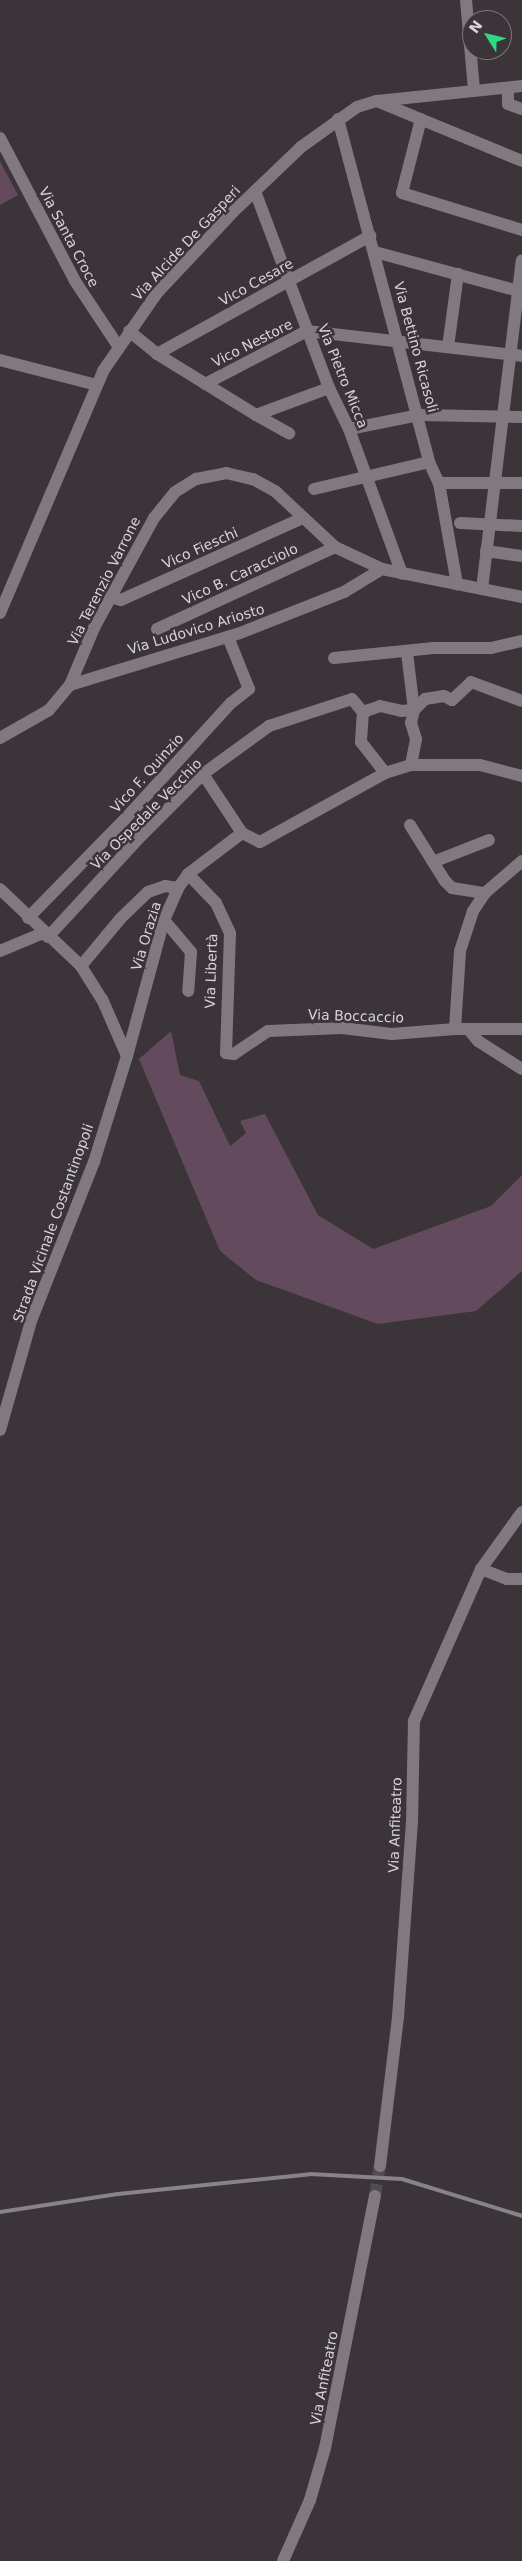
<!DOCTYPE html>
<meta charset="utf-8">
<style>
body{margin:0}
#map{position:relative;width:522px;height:2561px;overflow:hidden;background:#3b3439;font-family:"DejaVu Sans",sans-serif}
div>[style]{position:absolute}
.green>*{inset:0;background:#634a5d}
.minor-tunnel>*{height:12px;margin-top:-6px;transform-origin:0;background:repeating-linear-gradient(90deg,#524c51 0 12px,transparent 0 18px)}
.minor>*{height:12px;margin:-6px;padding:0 6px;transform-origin:6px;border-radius:6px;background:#827980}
.rail>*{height:4px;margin:-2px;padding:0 2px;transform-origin:2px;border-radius:2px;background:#888387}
span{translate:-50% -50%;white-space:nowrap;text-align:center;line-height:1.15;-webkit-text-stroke:5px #3b3439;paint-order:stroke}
.street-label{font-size:14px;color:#d7d3d6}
.north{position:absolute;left:462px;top:10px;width:50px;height:50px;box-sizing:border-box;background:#3b3439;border:1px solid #797478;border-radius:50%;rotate:306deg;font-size:14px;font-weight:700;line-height:20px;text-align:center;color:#d7d3d6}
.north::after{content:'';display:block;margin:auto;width:18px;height:22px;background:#30d883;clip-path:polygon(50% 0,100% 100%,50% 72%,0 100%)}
</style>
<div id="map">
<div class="green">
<div style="clip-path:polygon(0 161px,18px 195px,0 205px)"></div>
<div style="clip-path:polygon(171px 1031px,180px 1075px,199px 1081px,230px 1146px,246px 1133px,240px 1121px,265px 1114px,318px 1215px,373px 1249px,491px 1206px,522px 1175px,522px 1271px,476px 1311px,378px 1324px,256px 1280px,220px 1251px,139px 1059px)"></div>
</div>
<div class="minor-tunnel">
<div style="left:375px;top:2196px;width:30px;rotate:-81deg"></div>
</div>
<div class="minor">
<div style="left:466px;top:0;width:89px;rotate:84.9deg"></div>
<div style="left:508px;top:88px;width:16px;rotate:90deg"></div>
<div style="left:508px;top:104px;width:15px;rotate:20deg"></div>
<div style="left:379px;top:102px;width:155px;rotate:22.4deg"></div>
<div style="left:338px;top:119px;width:355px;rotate:75.1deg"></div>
<div style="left:429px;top:462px;width:23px;rotate:65deg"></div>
<div style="left:439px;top:483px;width:103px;rotate:79.9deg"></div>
<div style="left:421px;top:119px;width:76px;rotate:104.4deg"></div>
<div style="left:402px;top:193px;width:126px;rotate:17.1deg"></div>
<div style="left:0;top:138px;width:161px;rotate:62.3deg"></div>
<div style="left:75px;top:281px;width:78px;rotate:56.5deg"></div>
<div style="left:255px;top:191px;width:210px;rotate:69.4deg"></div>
<div style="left:329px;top:388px;width:46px;rotate:64deg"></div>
<div style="left:349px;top:429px;width:154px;rotate:69.9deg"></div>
<div style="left:375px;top:252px;width:152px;rotate:15.2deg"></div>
<div style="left:129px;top:331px;width:36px;rotate:39deg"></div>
<div style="left:157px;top:354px;width:116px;rotate:31.6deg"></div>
<div style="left:256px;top:415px;width:78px;rotate:-20.3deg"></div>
<div style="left:448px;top:347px;width:74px;rotate:-82.2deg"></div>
<div style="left:157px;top:354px;width:244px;rotate:-29deg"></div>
<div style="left:0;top:360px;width:100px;rotate:14.5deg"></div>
<div style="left:205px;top:384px;width:115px;rotate:-27.5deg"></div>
<div style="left:307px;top:331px;width:216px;rotate:6.6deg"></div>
<div style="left:256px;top:415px;width:38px;rotate:29deg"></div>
<div style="left:349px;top:429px;width:71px;rotate:-11.3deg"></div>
<div style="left:419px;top:415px;width:103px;rotate:1.1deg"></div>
<div style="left:439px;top:483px;width:83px"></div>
<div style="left:314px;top:489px;width:118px;rotate:-13.2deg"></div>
<div style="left:460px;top:523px;width:62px;rotate:2.8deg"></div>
<div style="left:486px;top:551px;width:36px;rotate:8deg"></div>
<div style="left:482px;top:589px;width:331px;rotate:-83.1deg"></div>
<div style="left:110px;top:597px;width:11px;rotate:15deg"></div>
<div style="left:121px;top:600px;width:200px;rotate:-24.3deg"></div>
<div style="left:0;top:613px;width:263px;rotate:-66.9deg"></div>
<div style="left:103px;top:371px;width:95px;rotate:-55.3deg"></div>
<div style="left:157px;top:293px;width:111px;rotate:-46.8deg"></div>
<div style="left:233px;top:212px;width:94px;rotate:-43.7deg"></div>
<div style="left:301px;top:147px;width:69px;rotate:-35.5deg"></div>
<div style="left:357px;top:107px;width:21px;rotate:-17deg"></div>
<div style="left:377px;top:101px;width:146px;rotate:-5.9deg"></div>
<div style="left:157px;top:629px;width:196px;rotate:-24.7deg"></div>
<div style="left:334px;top:658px;width:100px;rotate:-5.7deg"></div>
<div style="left:434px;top:648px;width:57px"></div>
<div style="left:491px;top:648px;width:32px;rotate:-13deg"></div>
<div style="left:70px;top:685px;width:178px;rotate:-17deg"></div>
<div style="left:240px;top:633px;width:112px;rotate:-21.5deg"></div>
<div style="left:344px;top:592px;width:44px;rotate:-31.2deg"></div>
<div style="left:363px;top:712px;width:30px;rotate:94deg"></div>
<div style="left:361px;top:742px;width:39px;rotate:52deg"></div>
<div style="left:0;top:738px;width:56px;rotate:-29.7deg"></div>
<div style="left:49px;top:710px;width:33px;rotate:-50deg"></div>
<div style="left:70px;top:685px;width:62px;rotate:-67.2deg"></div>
<div style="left:94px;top:628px;width:125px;rotate:-61.4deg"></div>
<div style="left:154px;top:518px;width:33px;rotate:-51deg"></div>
<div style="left:175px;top:492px;width:25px;rotate:-32deg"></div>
<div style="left:196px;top:479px;width:31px;rotate:-11deg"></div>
<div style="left:226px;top:473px;width:28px;rotate:13deg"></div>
<div style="left:253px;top:479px;width:26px;rotate:29deg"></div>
<div style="left:276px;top:492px;width:81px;rotate:43deg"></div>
<div style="left:335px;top:547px;width:52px;rotate:25.1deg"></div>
<div style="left:382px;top:569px;width:143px;rotate:11.3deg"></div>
<div style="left:411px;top:765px;width:26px;rotate:-79deg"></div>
<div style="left:416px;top:739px;width:17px;rotate:-107deg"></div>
<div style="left:411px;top:723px;width:13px;rotate:-77deg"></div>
<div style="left:414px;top:710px;width:16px;rotate:-45deg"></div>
<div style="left:425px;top:699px;width:19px;rotate:-9deg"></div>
<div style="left:444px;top:696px;width:9px;rotate:27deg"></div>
<div style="left:452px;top:700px;width:26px;rotate:-43deg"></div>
<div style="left:471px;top:682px;width:54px;rotate:20.4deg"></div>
<div style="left:203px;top:774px;width:71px;rotate:56.5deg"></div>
<div style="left:410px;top:825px;width:66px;rotate:58deg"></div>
<div style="left:445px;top:881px;width:10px;rotate:45deg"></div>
<div style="left:452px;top:888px;width:33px;rotate:9deg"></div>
<div style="left:433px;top:862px;width:60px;rotate:-21.4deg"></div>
<div style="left:188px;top:874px;width:40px;rotate:46deg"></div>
<div style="left:216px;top:903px;width:33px;rotate:65deg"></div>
<div style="left:230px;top:933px;width:120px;rotate:91.9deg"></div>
<div style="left:226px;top:1053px;width:8px;rotate:7deg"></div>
<div style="left:234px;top:1054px;width:41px;rotate:-34.1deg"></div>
<div style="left:268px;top:1031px;width:74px;rotate:-2.3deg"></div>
<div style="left:342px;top:1028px;width:50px;rotate:6.8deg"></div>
<div style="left:392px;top:1034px;width:63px;rotate:-4.5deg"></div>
<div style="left:455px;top:1029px;width:67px"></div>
<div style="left:0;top:889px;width:112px;rotate:43.5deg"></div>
<div style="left:81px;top:966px;width:39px;rotate:58deg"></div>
<div style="left:102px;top:999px;width:62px;rotate:66.3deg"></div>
<div style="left:28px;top:918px;width:139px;rotate:-45.6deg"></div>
<div style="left:125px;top:819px;width:157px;rotate:-47.6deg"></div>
<div style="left:231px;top:703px;width:23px;rotate:-38deg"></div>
<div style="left:249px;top:689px;width:56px;rotate:-112deg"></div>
<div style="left:164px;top:920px;width:42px;rotate:49.8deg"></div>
<div style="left:191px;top:952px;width:39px;rotate:94deg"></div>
<div style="left:48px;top:937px;width:137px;rotate:-47.4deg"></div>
<div style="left:141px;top:836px;width:88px;rotate:-45deg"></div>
<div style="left:203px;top:774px;width:82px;rotate:-36deg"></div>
<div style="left:269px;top:726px;width:87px;rotate:-18deg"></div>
<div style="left:352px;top:699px;width:17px;rotate:50deg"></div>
<div style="left:363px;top:712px;width:18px;rotate:-19deg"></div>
<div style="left:380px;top:706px;width:22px;rotate:13deg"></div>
<div style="left:401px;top:711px;width:13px;rotate:-4deg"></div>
<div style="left:414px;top:710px;width:58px;rotate:-96.9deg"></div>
<div style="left:0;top:951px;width:47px;rotate:-22.7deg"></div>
<div style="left:81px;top:966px;width:62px;rotate:-50.2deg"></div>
<div style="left:121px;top:918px;width:37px;rotate:-44deg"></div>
<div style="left:148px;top:892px;width:18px;rotate:-19deg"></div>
<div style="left:165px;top:886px;width:13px;rotate:9deg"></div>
<div style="left:455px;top:1029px;width:78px;rotate:-86.3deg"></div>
<div style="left:460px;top:951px;width:42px;rotate:-72deg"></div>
<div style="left:473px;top:911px;width:22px;rotate:-56deg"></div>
<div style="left:485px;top:893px;width:49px;rotate:-40.9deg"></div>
<div style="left:468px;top:1029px;width:16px;rotate:50deg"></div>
<div style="left:478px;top:1041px;width:52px;rotate:32.5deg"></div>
<div style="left:0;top:1430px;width:113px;rotate:-74.1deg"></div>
<div style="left:31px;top:1321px;width:171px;rotate:-68.4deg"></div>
<div style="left:94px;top:1162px;width:111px;rotate:-72.7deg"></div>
<div style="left:127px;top:1056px;width:141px;rotate:-74.8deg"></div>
<div style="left:164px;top:920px;width:35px;rotate:-66deg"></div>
<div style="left:178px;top:888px;width:17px;rotate:-54deg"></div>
<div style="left:188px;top:874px;width:68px;rotate:-37.2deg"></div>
<div style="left:242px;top:833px;width:20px;rotate:27deg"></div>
<div style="left:260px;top:842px;width:143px;rotate:-28.9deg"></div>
<div style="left:385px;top:773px;width:27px;rotate:-17deg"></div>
<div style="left:411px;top:765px;width:69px"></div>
<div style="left:480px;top:765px;width:43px;rotate:14.7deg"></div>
<div style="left:481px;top:1569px;width:28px;rotate:21deg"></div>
<div style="left:507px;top:1579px;width:15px"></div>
<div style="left:380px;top:2166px;width:150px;rotate:-83.1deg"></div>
<div style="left:398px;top:2017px;width:195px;rotate:-85.9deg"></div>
<div style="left:412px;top:1823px;width:102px;rotate:-88.9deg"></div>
<div style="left:414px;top:1721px;width:166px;rotate:-66.2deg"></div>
<div style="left:481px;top:1569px;width:70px;rotate:-54.3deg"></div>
<div style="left:283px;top:2561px;width:67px;rotate:-66.1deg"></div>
<div style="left:310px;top:2500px;width:54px;rotate:-73.9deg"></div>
<div style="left:325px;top:2448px;width:257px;rotate:-78.8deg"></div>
</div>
<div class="rail">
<div style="left:0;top:2212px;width:119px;rotate:-8.7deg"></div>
<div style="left:118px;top:2194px;width:193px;rotate:-5.9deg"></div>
<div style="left:310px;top:2174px;width:92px;rotate:3.1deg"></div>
<div style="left:402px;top:2179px;width:126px;rotate:17.1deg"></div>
</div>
<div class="street-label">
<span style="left:69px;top:237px;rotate:62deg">Via Santa Croce</span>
<span style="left:186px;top:243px;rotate:-47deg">Via Alcide De Gasperi</span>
<span style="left:256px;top:282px;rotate:-29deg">Vico Cesare</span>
<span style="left:252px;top:343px;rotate:-27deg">Vico Nestore</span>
<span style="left:416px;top:347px;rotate:75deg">Via Bettino Ricasoli</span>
<span style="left:343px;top:376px;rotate:68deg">Via Pietro Micca</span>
<span style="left:200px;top:548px;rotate:-24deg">Vico Fieschi</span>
<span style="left:240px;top:574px;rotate:-25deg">Vico B. Caracciolo</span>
<span style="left:104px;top:581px;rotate:-63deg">Via Terenzio Varrone</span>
<span style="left:196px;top:629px;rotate:-17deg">Via Ludovico Ariosto</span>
<span style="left:147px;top:773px;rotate:-48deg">Vico F. Quinzio</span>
<span style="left:146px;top:814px;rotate:-45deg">Via Ospedale Vecchio</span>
<span style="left:146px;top:936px;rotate:-73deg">Via Orazia</span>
<span style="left:211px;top:971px;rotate:-88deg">Via Libertà</span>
<span style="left:356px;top:1016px;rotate:2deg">Via Boccaccio</span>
<span style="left:53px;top:1223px;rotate:-70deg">Strada Vicinale Costantinopoli</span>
<span style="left:395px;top:1825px;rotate:-88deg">Via Anfiteatro</span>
<span style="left:324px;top:2378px;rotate:-79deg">Via Anfiteatro</span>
</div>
<div class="north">N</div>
</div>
